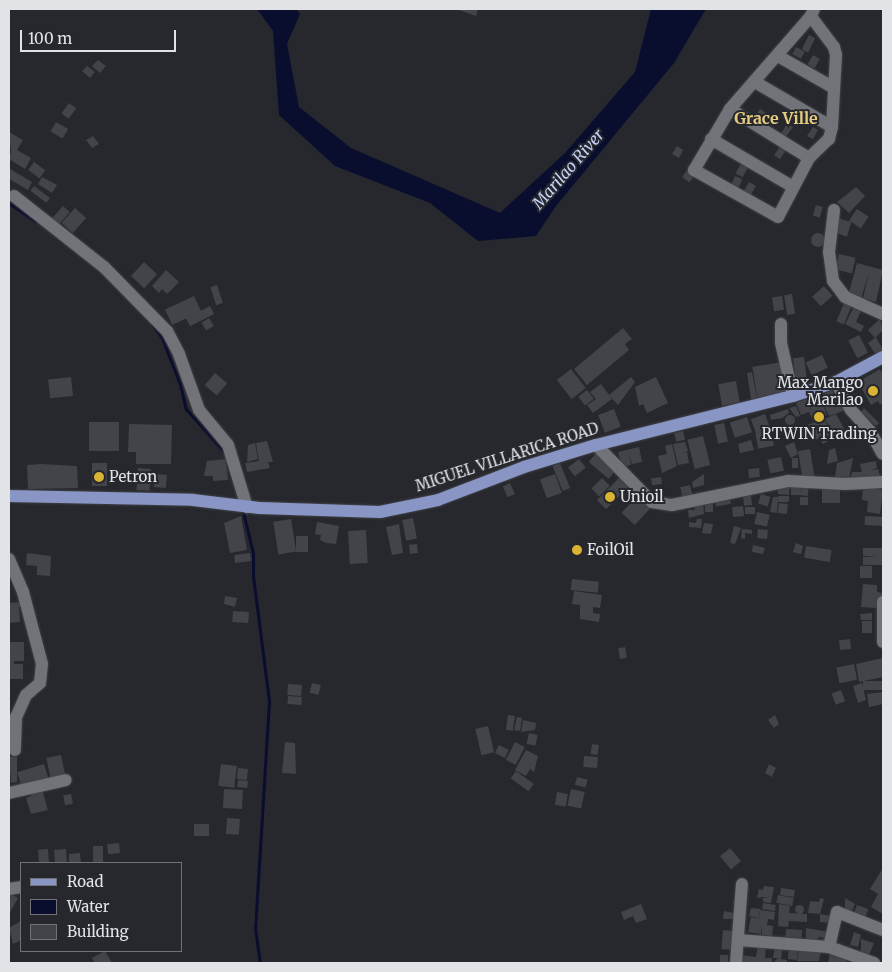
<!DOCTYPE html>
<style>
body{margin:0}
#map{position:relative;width:892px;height:972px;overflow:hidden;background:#26282d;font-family:Merriweather,serif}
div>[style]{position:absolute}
.water>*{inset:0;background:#090e2f}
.stream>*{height:3px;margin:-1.5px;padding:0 1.5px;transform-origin:1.5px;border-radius:1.5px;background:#090e2f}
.building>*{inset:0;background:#42444a;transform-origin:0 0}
.round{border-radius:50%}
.roads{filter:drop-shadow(0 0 1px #424348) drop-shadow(0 0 1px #424348)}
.minor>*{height:12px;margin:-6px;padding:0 6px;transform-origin:6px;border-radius:6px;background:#717379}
.major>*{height:12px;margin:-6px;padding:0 6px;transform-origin:6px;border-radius:6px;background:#8895c5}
.dots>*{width:14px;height:14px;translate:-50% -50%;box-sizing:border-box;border:2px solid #26282d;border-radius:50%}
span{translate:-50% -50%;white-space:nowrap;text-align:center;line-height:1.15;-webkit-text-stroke:4px #26282d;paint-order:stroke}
.poi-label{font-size:15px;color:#e2e3e7}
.right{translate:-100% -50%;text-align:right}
.left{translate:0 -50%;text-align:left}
.street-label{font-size:15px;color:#e2e3e7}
.neighbourhood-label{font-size:16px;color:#e5cc80;font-weight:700}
.water-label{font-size:16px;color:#c6d3fb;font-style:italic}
.frame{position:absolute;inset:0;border:10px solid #e2e3e7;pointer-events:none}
.legend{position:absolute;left:20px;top:862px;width:162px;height:90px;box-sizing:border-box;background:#26282d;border:1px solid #717377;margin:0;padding:6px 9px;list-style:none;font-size:15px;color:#e2e3e7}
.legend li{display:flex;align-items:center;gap:10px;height:25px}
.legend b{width:25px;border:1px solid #717377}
.scale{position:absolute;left:20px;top:30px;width:156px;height:22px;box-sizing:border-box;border:2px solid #e2e3e7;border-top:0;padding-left:6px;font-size:15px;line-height:18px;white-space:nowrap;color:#e2e3e7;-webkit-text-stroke:4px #26282d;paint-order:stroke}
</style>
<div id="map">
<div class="water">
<div style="clip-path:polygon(257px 9px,296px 9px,300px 14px,287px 44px,299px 107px,351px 148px,500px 213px,565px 153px,635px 72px,651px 9px,706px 9px,674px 63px,556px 206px,536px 236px,478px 241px,430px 203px,335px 166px,279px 115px,273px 31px)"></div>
</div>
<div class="stream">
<div style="left:9px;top:203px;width:32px;rotate:35deg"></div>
<div style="left:152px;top:324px;width:17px;rotate:54deg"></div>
<div style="left:162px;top:338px;width:49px;rotate:68.6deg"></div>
<div style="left:180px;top:384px;width:26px;rotate:77deg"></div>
<div style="left:186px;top:409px;width:59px;rotate:48.4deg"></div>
<div style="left:243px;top:512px;width:42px;rotate:76.3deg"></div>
<div style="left:253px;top:553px;width:23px;rotate:90deg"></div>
<div style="left:253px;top:576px;width:126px;rotate:82.7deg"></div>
<div style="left:269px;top:701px;width:227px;rotate:93.5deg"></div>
<div style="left:255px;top:928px;width:35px;rotate:82deg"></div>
</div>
<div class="building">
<div style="clip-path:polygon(456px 9px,478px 9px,476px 16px)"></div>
<div style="left:809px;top:35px;width:7px;height:16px;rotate:27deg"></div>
<div style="left:796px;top:47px;width:10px;height:8px;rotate:29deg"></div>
<div style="left:813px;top:55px;width:8px;height:11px;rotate:30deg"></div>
<div style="clip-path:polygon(98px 60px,106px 66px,100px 73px,92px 66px)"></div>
<div style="clip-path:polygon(87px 66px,95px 72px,90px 78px,82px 71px)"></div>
<div style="left:69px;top:103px;width:9px;height:13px;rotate:36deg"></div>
<div style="clip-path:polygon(760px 109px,769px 115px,766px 121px,756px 115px)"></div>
<div style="left:56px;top:122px;width:14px;height:11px;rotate:30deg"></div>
<div style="clip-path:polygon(787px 124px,793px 127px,785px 138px,780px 135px)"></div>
<div style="clip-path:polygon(813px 127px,818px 130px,813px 139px,807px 136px)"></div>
<div style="clip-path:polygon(9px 132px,23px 140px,17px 150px,31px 158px,25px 169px,9px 159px,11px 152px)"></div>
<div style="clip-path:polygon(93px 136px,99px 144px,92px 148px,86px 140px)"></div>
<div style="left:783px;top:142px;width:7px;height:16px;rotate:34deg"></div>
<div style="clip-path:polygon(677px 146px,683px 150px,679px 158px,672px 154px)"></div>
<div style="left:34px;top:162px;width:14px;height:10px;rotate:36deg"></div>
<div style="left:742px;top:162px;width:8px;height:13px;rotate:30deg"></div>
<div style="clip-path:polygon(10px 169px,32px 182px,28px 190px,9px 179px)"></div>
<div style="left:688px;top:169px;width:9px;height:10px;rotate:36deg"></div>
<div style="left:735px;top:176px;width:8px;height:10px;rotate:23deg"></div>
<div style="clip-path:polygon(42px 177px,57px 185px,52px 193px,38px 184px)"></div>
<div style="left:749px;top:182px;width:8px;height:13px;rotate:30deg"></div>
<div style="left:34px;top:186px;width:20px;height:6px;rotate:37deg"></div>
<div style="clip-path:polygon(856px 187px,865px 196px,849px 213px,837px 202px)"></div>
<div style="left:816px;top:205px;width:7px;height:11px;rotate:16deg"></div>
<div style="left:63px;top:206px;width:9px;height:18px;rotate:41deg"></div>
<div style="left:75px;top:208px;width:15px;height:20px;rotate:42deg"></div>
<div style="left:857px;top:209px;width:14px;height:14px;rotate:34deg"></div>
<div style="left:838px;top:218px;width:14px;height:15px;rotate:17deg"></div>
<div class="round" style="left:811px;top:233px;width:14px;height:14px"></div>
<div style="left:839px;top:254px;width:17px;height:16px;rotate:13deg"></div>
<div style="left:144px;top:262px;width:18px;height:19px;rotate:43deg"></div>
<div style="clip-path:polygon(857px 263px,883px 270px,876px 302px,863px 298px,869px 272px,861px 299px,848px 296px)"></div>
<div style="clip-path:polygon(166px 270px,179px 282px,167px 294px,162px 289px,159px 293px,152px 286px)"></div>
<div style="left:217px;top:285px;width:19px;height:7px;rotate:72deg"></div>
<div style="left:824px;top:286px;width:13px;height:16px;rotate:48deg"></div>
<div style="left:792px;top:294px;width:20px;height:8px;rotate:81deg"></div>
<div style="left:194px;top:296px;width:17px;height:32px;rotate:65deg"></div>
<div style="left:782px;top:296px;width:14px;height:10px;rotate:82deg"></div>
<div style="left:845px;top:301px;width:8px;height:22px;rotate:23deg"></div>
<div style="clip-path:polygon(855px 305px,862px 309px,856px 322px,864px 326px,861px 332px,845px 324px)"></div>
<div style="left:210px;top:306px;width:9px;height:27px;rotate:63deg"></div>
<div style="left:209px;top:318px;width:9px;height:9px;rotate:58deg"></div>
<div style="clip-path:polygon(880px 319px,883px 330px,875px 338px,868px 330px)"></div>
<div style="clip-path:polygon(623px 328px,632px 339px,625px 344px,629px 350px,587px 385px,574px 369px)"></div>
<div style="left:859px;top:335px;width:20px;height:12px;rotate:63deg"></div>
<div style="clip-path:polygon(876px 337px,883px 350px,876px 355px,868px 343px)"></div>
<div style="left:822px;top:355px;width:14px;height:18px;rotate:65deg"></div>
<div style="left:804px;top:357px;width:26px;height:11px;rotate:83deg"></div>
<div style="left:783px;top:362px;width:31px;height:31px;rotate:81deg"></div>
<div style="left:571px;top:369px;width:24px;height:18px;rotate:52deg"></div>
<div style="clip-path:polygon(880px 369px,883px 375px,883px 403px,880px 405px,878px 401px,871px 405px,858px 382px)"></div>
<div style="clip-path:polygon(752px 372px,757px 398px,751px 399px,747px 373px)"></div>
<div style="left:215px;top:373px;width:16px;height:16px;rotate:40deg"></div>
<div style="left:71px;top:377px;width:19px;height:23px;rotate:84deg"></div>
<div style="clip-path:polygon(631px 377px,635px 382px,618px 405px,609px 395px)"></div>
<div style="clip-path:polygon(656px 377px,668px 403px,647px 413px,643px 404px,639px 406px,635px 387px)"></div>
<div style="left:736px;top:381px;width:22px;height:18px;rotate:80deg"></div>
<div style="clip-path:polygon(601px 384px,612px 399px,593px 413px,587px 405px,596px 399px,590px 392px)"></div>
<div style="left:587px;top:390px;width:11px;height:11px;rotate:52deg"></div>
<div style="clip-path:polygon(832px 390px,837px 403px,841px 401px,849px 409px,829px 416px,821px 399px,827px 415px,813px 421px,809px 412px,801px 415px,796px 403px,806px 399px,812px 413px,808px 401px)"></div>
<div style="clip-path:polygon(796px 406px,800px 416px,796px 417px,789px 408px)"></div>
<div style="clip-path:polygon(864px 408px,879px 423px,876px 426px,861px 412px)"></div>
<div style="left:614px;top:409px;width:19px;height:17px;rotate:69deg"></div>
<div style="clip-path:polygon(788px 409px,789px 413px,782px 418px,771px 420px,770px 415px)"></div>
<div style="left:765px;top:414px;width:15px;height:15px;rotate:70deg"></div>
<div style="clip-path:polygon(836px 414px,847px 434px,837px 437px,824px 419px)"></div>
<div class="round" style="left:785px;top:415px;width:10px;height:10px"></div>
<div style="left:747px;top:417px;width:16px;height:18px;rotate:72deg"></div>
<div style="clip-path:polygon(823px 419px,836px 437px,823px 444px,819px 438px,816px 440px,807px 425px)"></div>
<div style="left:89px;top:422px;width:30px;height:29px"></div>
<div style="left:724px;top:423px;width:19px;height:10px;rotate:78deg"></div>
<div style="clip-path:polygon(129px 424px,172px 425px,171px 464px,136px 464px,136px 452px,128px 452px)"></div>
<div style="left:771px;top:430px;width:16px;height:16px;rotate:79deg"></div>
<div style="left:683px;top:431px;width:9px;height:9px;rotate:77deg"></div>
<div style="left:703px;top:436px;width:30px;height:16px;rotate:76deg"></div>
<div style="clip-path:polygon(751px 440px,754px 450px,740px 453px,738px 444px)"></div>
<div style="clip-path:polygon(267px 441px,273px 462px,268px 462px,270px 468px,247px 472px,245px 463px,259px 461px,256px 443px)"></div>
<div style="clip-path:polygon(685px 442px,688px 451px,682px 453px,687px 452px,689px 463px,678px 465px,673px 444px)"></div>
<div style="clip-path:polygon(794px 442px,798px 454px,791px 458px,785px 446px)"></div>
<div style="clip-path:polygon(255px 443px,258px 459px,247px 462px,248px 445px)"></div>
<div style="clip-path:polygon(672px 444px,677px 466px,662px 473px,658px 456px,667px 454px,665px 446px)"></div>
<div style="clip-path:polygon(639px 447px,642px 462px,632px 464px,629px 455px,631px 465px,622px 467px,618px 452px)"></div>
<div style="clip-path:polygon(835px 448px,838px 461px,827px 464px,829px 450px)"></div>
<div style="left:810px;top:449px;width:32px;height:12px;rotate:81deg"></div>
<div style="left:597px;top:452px;width:26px;height:13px;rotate:40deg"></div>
<div style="left:781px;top:457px;width:14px;height:14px;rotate:78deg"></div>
<div style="left:792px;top:458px;width:6px;height:10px"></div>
<div style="clip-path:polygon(853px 458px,848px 484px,834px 484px,837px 463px)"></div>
<div style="clip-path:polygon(226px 459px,228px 480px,213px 481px,213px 476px,204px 476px,207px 461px)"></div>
<div style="left:579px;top:459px;width:11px;height:14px;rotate:52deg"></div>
<div style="clip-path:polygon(876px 461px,877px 468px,869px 471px,878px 469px,881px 479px,850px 480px,852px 472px,862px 472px,860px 464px)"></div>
<div style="left:92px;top:463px;width:15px;height:23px"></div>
<div style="left:560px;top:463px;width:27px;height:8px;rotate:68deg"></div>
<div style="clip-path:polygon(41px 464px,77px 466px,78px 488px,28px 489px,27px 465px)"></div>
<div style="left:138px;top:468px;width:13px;height:22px;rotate:4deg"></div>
<div style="left:759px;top:468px;width:9px;height:11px;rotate:84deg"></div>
<div style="left:155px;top:474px;width:12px;height:13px;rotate:5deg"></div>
<div style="left:555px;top:474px;width:20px;height:16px;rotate:70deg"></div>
<div style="left:623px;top:474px;width:13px;height:37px;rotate:45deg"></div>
<div style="clip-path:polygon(704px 474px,704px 485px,693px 488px,692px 482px)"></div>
<div style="left:661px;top:477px;width:7px;height:10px;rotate:82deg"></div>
<div style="left:602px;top:478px;width:11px;height:15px;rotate:45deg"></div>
<div style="left:510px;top:483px;width:12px;height:8px;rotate:66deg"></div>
<div style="clip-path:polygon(790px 484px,789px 495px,778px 494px,778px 488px)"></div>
<div style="left:791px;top:484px;width:9px;height:11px"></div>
<div style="left:690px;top:485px;width:13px;height:10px;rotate:77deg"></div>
<div style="left:801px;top:485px;width:8px;height:10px;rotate:7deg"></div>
<div style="left:822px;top:485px;width:18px;height:18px"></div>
<div style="clip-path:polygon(863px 487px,883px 490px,880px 514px,867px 512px,868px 501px,862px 500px)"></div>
<div style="left:640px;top:493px;width:18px;height:27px;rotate:43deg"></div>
<div style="left:729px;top:493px;width:11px;height:15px;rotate:80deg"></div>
<div style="left:761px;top:494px;width:10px;height:10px;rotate:17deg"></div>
<div style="left:751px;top:495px;width:10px;height:8px;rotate:84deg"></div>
<div style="left:778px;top:496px;width:11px;height:6px"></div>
<div style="clip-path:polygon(773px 497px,778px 497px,777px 513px,770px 512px)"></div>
<div style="left:800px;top:497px;width:8px;height:8px"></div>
<div style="left:705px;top:500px;width:8px;height:12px"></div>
<div style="clip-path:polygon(703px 502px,704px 514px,689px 518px,688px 510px,695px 510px,695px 503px)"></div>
<div style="left:779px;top:503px;width:9px;height:10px;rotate:6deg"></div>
<div style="left:743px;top:506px;width:10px;height:11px;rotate:84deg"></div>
<div style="left:745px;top:507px;width:10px;height:7px"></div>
<div style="left:757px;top:512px;width:13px;height:12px;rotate:13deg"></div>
<div style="clip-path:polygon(241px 516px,247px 550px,230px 553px,224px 523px)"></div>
<div style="left:865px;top:516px;width:18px;height:9px;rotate:3deg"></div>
<div style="left:413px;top:518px;width:21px;height:11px;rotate:79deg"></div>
<div style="left:291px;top:519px;width:33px;height:18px;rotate:81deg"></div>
<div style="clip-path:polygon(697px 519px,702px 519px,701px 528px,689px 527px,689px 522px,696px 523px)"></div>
<div style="clip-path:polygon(317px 522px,339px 526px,336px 544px,326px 543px,320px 540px,321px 535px,315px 534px)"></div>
<div style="clip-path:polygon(704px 523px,713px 524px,711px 534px,702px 533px)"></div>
<div style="clip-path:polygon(399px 524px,403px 553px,392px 555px,386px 527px)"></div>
<div style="clip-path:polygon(734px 526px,741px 528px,735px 544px,730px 543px)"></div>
<div style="clip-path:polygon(742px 529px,752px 530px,752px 534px,745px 533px,745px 539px,741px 538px)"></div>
<div style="left:758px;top:529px;width:10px;height:9px;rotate:6deg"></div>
<div style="left:366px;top:530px;width:33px;height:18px;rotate:87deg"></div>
<div style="left:308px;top:536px;width:16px;height:12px;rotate:90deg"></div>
<div style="clip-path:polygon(796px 543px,803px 546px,801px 554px,793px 552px)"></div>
<div style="left:417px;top:544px;width:9px;height:8px;rotate:84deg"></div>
<div style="clip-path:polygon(753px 545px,765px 548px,763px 554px,752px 552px)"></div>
<div style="left:806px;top:546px;width:26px;height:12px;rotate:9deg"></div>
<div style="clip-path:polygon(863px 548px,883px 548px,883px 565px,863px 565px,863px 557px,878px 557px,863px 556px)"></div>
<div style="clip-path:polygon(27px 553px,51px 556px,50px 576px,37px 575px,37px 566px,26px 565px)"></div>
<div style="left:250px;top:553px;width:8px;height:16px;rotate:83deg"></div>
<div style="left:860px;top:566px;width:12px;height:12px"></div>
<div style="left:572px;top:579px;width:27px;height:11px;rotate:6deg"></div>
<div style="clip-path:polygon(863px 584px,877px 585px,877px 592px,883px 593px,883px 604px,877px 608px,861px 607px)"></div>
<div style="clip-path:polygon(574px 591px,602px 595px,600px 608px,593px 607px,593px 613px,600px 614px,599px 622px,580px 619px,580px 605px,572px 604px)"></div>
<div style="clip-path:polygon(225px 596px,237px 598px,235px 607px,224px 604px)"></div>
<div style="clip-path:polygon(23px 602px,24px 607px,19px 607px,20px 622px,9px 623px,9px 603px)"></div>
<div style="left:233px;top:611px;width:16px;height:11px;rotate:4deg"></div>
<div style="clip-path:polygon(872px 613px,872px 620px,861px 620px,860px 614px)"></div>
<div style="left:862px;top:621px;width:10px;height:12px"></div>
<div style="left:850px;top:639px;width:10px;height:11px;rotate:84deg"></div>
<div style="clip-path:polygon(9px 642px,24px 642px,24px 661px,14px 661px,14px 664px,23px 664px,23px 679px,9px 679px)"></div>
<div style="left:625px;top:647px;width:11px;height:7px;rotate:80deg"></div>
<div style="clip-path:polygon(883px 658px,883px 677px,859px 682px,856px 664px)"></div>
<div style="left:854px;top:664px;width:16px;height:18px;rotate:79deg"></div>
<div style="left:883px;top:681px;width:9px;height:20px;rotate:90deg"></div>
<div style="left:312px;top:683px;width:9px;height:10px;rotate:13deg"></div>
<div style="clip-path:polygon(862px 683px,866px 700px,858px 703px,853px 686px)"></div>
<div style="left:288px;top:684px;width:14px;height:11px;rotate:4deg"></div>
<div style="left:841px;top:690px;width:12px;height:10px;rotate:70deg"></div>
<div style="clip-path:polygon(883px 692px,883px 704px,869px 707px,867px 694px)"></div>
<div style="left:288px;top:696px;width:14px;height:8px;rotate:4deg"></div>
<div style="left:508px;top:715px;width:7px;height:15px;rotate:8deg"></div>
<div style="clip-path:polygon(775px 715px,779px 724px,774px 728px,768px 720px)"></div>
<div style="clip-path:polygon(517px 717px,522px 718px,520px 731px,514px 730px)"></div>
<div style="clip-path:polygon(523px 720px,536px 723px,535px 730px,521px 732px)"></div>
<div style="left:488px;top:726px;width:27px;height:13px;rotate:77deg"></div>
<div style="left:529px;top:733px;width:9px;height:11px;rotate:13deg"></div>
<div style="clip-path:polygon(285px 742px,295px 743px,296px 774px,282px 773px)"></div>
<div style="left:515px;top:742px;width:11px;height:20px;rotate:27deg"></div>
<div style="left:592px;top:744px;width:7px;height:10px;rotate:8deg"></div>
<div style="left:499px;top:745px;width:11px;height:9px;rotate:27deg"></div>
<div style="clip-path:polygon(526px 750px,538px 756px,534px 772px,530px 769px,526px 776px,515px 770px)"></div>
<div style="left:61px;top:755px;width:24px;height:15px;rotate:78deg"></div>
<div style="clip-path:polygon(9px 756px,17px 757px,17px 782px,11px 783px)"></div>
<div style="left:584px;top:756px;width:14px;height:11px;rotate:4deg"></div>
<div style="left:44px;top:764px;width:17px;height:28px;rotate:73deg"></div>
<div style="left:221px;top:764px;width:16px;height:22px;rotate:7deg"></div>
<div style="clip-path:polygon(769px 764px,776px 768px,772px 777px,765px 773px)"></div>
<div style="left:238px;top:768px;width:10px;height:11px;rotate:6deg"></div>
<div style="left:516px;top:771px;width:22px;height:9px;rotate:36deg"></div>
<div style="left:577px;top:777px;width:11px;height:8px;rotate:15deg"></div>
<div style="left:238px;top:780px;width:10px;height:7px;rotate:6deg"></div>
<div style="clip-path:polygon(42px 789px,48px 810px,31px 814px,26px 798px,31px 796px,30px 792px)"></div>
<div style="left:224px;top:789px;width:19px;height:19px;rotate:3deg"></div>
<div style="left:571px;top:789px;width:14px;height:17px;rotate:12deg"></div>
<div style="left:557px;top:792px;width:11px;height:13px;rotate:10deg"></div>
<div style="left:71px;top:794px;width:10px;height:8px;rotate:79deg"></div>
<div style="left:227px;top:818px;width:13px;height:16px;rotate:4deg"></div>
<div style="left:194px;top:824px;width:15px;height:12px"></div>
<div style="left:119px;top:843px;width:10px;height:12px;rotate:84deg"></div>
<div style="left:93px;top:846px;width:10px;height:17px"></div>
<div style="left:730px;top:848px;width:17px;height:13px;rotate:50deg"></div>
<div style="left:48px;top:849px;width:14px;height:10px;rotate:86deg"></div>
<div style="left:66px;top:849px;width:14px;height:12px;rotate:86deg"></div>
<div style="clip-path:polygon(80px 853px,81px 863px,69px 863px,69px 854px)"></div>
<div style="clip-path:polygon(883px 868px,883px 914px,871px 907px,878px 894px,870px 889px)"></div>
<div style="clip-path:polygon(764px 886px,774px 887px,771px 903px,763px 902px,763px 898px,770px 898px,763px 897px,757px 898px,759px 889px,763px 890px)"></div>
<div style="left:781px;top:888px;width:14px;height:7px;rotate:8deg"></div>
<div style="clip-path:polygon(9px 893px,18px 898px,9px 914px)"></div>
<div style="left:778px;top:895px;width:16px;height:8px;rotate:11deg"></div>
<div style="clip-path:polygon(820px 898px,824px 899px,820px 914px,808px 913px,810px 901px,819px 902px)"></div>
<div style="clip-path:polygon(845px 898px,855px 904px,851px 913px,845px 911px)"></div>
<div style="left:763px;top:903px;width:13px;height:6px;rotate:9deg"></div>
<div style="clip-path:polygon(641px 904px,647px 919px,636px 923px,633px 916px,624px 920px,621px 912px)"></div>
<div style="clip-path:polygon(779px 904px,790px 906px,789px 913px,807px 914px,807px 922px,789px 921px,788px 927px,778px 926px)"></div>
<div class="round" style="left:794.5px;top:904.5px;width:9px;height:9px"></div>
<div style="left:857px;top:905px;width:12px;height:9px;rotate:20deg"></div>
<div style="clip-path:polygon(751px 908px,760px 909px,759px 918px,749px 916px)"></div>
<div style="clip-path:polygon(760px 910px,775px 912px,774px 920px,768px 919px,767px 925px,773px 926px,772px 936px,762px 935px,762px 925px,761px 934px,748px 932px,751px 917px,763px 919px,759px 918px)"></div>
<div style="clip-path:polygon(724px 911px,734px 913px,735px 919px,723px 919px)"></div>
<div style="clip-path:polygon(820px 914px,832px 916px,831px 923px,820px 922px)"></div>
<div style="clip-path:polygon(21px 921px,21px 940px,13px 944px,9px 928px)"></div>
<div style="clip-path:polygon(806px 928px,831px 932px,830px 939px,819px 937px,814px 943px,806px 942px)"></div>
<div style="left:786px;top:929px;width:16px;height:8px;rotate:4deg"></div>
<div style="left:723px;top:930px;width:12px;height:19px;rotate:5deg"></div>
<div style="clip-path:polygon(854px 932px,861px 935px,858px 947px,850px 945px)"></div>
<div style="clip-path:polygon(861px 939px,874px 943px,869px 955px,861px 952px)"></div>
<div style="clip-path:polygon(758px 944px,766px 945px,765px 958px,772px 958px,772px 963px,739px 963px,740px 955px,756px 957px)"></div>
<div style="clip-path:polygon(775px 945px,783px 945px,781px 959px,787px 960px,787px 963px,773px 963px,778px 958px,773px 958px)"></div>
<div style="left:789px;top:948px;width:9px;height:11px;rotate:6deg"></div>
<div style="clip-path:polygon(799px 949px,821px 950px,819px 961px,797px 961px)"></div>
<div style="clip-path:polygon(105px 951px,112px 963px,95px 963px,92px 958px)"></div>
<div style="clip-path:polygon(830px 952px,847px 955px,846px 963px,828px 963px)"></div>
<div style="left:720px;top:955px;width:8px;height:8px"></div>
</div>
<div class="roads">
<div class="minor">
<div style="left:811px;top:16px;width:123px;rotate:131.1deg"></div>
<div style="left:730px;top:109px;width:71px;rotate:120.5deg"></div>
<div style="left:694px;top:170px;width:96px;rotate:29.2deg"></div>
<div style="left:778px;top:217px;width:67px;rotate:-62.3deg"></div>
<div style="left:809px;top:158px;width:28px;rotate:-44deg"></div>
<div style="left:829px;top:139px;width:12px;rotate:-76deg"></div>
<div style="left:832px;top:127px;width:72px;rotate:-86.8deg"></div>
<div style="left:836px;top:55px;width:8px;rotate:-104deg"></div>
<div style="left:834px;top:47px;width:39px;rotate:-127deg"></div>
<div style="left:811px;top:16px;width:8px;rotate:-67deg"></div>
<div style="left:778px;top:56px;width:64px;rotate:29.7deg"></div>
<div style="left:755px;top:82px;width:89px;rotate:30.3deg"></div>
<div style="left:730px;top:109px;width:93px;rotate:31.8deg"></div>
<div style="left:711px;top:139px;width:95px;rotate:30.3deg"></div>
<div style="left:14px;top:196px;width:115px;rotate:38.3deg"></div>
<div style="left:104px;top:267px;width:90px;rotate:45.5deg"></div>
<div style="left:167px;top:331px;width:26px;rotate:62deg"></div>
<div style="left:179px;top:354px;width:59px;rotate:70.3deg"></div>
<div style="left:199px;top:410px;width:45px;rotate:50.4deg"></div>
<div style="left:228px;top:445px;width:65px;rotate:73deg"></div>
<div style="left:834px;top:210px;width:42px;rotate:96.8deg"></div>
<div style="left:829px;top:252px;width:29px;rotate:82deg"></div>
<div style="left:833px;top:281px;width:20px;rotate:53deg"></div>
<div style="left:845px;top:297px;width:42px;rotate:24.1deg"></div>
<div style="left:781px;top:324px;width:19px;rotate:90deg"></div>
<div style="left:781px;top:343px;width:54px;rotate:77.2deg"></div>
<div style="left:836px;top:382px;width:32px;rotate:62deg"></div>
<div style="left:851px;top:410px;width:28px;rotate:48deg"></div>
<div style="left:870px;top:431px;width:26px;rotate:61deg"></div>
<div style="left:596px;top:445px;width:80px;rotate:45.5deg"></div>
<div style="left:652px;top:502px;width:20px;rotate:9deg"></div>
<div style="left:672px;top:505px;width:118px;rotate:-11.7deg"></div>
<div style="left:788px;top:481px;width:57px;rotate:3deg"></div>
<div style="left:845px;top:484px;width:38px;rotate:-3deg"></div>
<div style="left:9px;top:559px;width:36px;rotate:67deg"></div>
<div style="left:23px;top:592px;width:74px;rotate:75.2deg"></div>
<div style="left:42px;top:664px;width:19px;rotate:96deg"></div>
<div style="left:40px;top:683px;width:18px;rotate:139deg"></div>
<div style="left:26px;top:695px;width:24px;rotate:114deg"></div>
<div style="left:16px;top:717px;width:33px;rotate:92deg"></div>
<div style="left:883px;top:602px;width:40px;rotate:90deg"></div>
<div style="left:9px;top:793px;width:58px;rotate:-12.8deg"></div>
<div style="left:9px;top:889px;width:12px;rotate:-9deg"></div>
<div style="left:738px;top:940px;width:91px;rotate:4.4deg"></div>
<div style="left:829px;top:947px;width:48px;rotate:19.6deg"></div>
<div style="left:829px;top:947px;width:36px;rotate:-77deg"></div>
<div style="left:837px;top:912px;width:49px;rotate:21.4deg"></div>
<div style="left:736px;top:963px;width:79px;rotate:-85.7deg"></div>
</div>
<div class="major">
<div style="left:9px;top:496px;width:184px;rotate:1.2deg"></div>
<div style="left:193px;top:500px;width:67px;rotate:6.8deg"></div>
<div style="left:260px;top:508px;width:120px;rotate:1.9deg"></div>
<div style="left:380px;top:512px;width:59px;rotate:-11.7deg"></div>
<div style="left:438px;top:500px;width:92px;rotate:-21deg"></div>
<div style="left:524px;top:467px;width:75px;rotate:-17deg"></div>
<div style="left:596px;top:445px;width:203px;rotate:-14deg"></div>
<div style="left:793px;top:396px;width:45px;rotate:-18deg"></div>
<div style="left:836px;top:382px;width:53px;rotate:-28deg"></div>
</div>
</div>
<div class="dots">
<div style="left:873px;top:391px;background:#d9b334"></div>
<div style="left:819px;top:417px;background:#d9b334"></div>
<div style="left:99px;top:477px;background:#d9b334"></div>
<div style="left:610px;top:497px;background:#d9b334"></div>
<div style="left:577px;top:550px;background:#d9b334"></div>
</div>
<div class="poi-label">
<span class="right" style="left:863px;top:391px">Max Mango<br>Marilao</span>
<span style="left:819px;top:434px">RTWIN Trading</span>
<span class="left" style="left:109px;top:477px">Petron</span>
<span class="left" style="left:620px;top:497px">Unioil</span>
<span class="left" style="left:587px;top:550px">FoilOil</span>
</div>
<div class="street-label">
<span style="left:507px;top:457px;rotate:-18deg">MIGUEL VILLARICA ROAD</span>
</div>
<div class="neighbourhood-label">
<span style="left:776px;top:118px">Grace Ville</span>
</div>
<div class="water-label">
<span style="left:568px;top:169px;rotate:-49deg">Marilao River</span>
</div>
<div class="frame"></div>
<ul class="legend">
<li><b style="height:6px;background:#8895c5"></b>Road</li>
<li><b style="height:14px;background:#090e2f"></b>Water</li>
<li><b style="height:14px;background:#42444a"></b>Building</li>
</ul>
<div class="scale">100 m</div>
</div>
